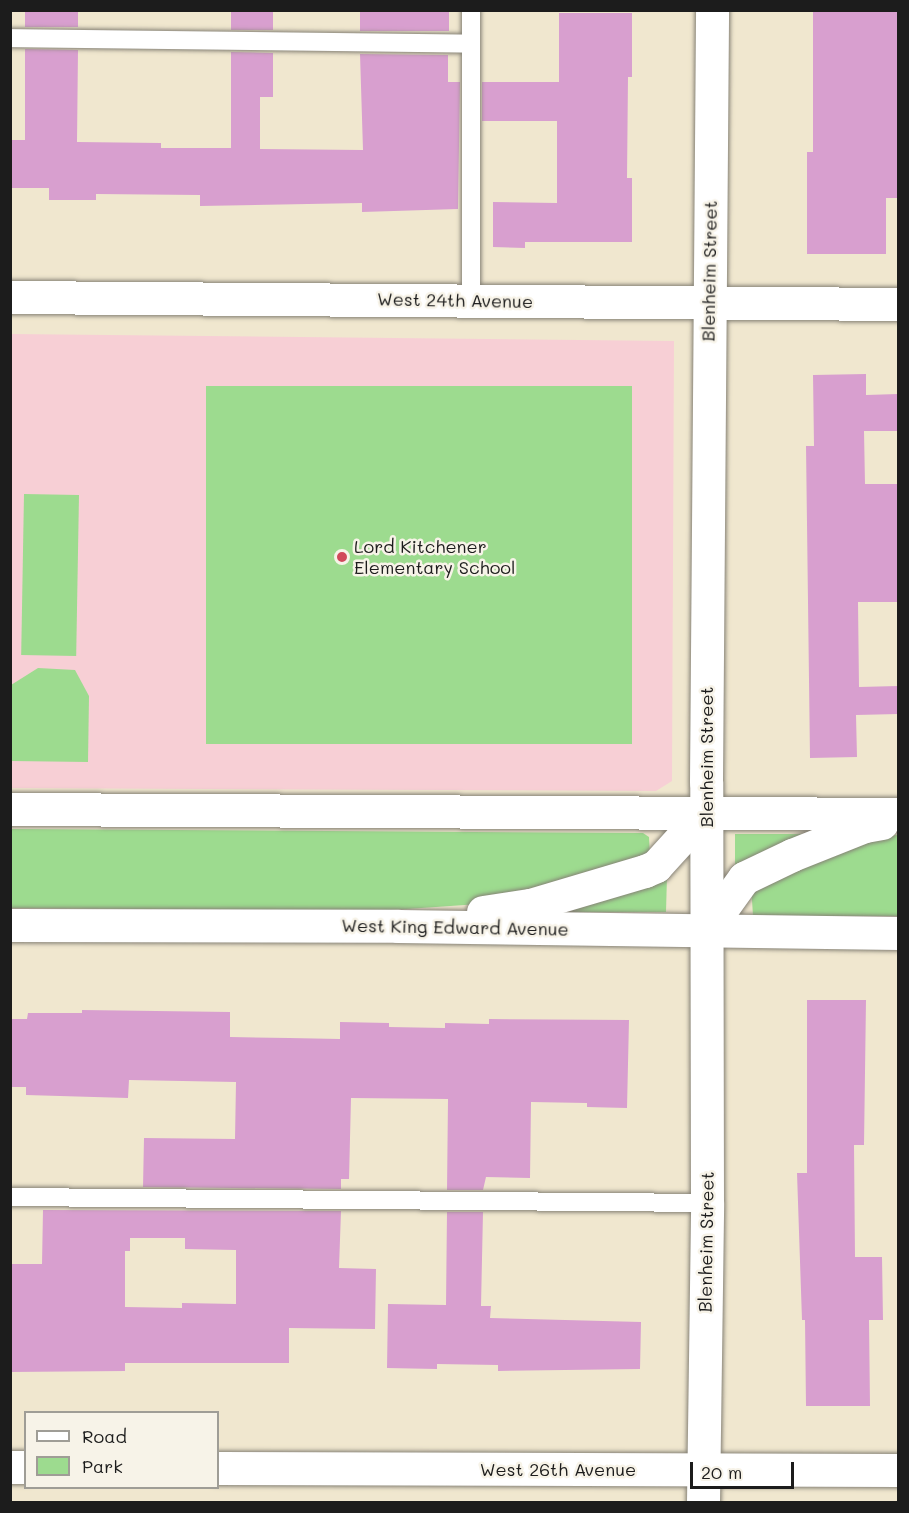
<!DOCTYPE html>
<style>
body{margin:0}
#map{position:relative;width:909px;height:1513px;overflow:hidden;background:#f0e7cf;font-family:Mali,sans-serif}
div>[style]{position:absolute}
.built>*{inset:0;background:#f7cfd5}
.green>*{inset:0;background:#9ddb8f;transform-origin:0 0}
.building>*{inset:0;background:#d89fcf;transform-origin:0 0}
.roads{filter:drop-shadow(0 0 2px #868276) drop-shadow(0 0 2px #868276)}
.lane>*{height:18px;margin:-9px;padding:0 9px;transform-origin:9px;border-radius:9px;background:#fff}
.street>*{height:33px;margin:-16.5px;padding:0 16.5px;transform-origin:16.5px;border-radius:16.5px;background:#fff}
.secondary>*{height:33px;margin:-16.5px;padding:0 16.5px;transform-origin:16.5px;border-radius:16.5px;background:#fff}
.dots>*{width:16px;height:16px;translate:-50% -50%;box-sizing:border-box;border:3px solid #f7f3e8;border-radius:50%}
span{translate:-50% -50%;white-space:nowrap;text-align:center;line-height:1.15;-webkit-text-stroke:5px #f7f3e8;paint-order:stroke}
.street-label{font-size:18px;color:#1c1c1c}
.poi-label{font-size:18px;color:#1c1c1c}
.left{translate:0 -50%;text-align:left}
.frame{position:absolute;inset:0;border:12px solid #1c1c1c;pointer-events:none}
.legend{position:absolute;left:24px;top:1411px;width:195px;height:78px;box-sizing:border-box;background:#f7f3e8;border:2px solid #9f9d96;margin:0;padding:8px 10px;list-style:none;font-size:18px;color:#1c1c1c}
.legend li{display:flex;align-items:center;gap:12px;height:30px}
.legend b{width:30px;border:2px solid #9f9d96}
.scale{position:absolute;left:690px;top:1462px;width:104px;height:27px;box-sizing:border-box;border:3px solid #1c1c1c;border-top:0;padding-left:8px;font-size:18px;line-height:21px;white-space:nowrap;color:#1c1c1c;-webkit-text-stroke:4px #f7f3e8;paint-order:stroke}
</style>
<div id="map">
<div class="built">
<div style="clip-path:polygon(11px 334px,674px 341px,672px 781px,656px 791px,11px 788px)"></div>
</div>
<div class="green">
<div style="left:206px;top:386px;width:426px;height:358px"></div>
<div style="left:24px;top:494px;width:55px;height:161px;rotate:1deg"></div>
<div style="clip-path:polygon(38px 668px,75px 670px,89px 696px,88px 762px,11px 761px,11px 685px)"></div>
<div style="clip-path:polygon(11px 829px,643px 833px,649px 837px,650px 857px,508px 902px,378px 911px,11px 908px)"></div>
<div style="clip-path:polygon(735px 834px,812px 834px,735px 871px)"></div>
<div style="clip-path:polygon(898px 835px,898px 916px,753px 916px,751px 885px,873px 837px)"></div>
<div style="clip-path:polygon(667px 876px,666px 912px,566px 912px,565px 908px)"></div>
</div>
<div class="building">
<div style="left:25px;top:10px;width:53px;height:17px"></div>
<div style="left:231px;top:10px;width:42px;height:20px"></div>
<div style="left:360px;top:10px;width:89px;height:21px"></div>
<div style="clip-path:polygon(813px 10px,898px 10px,898px 198px,886px 198px,886px 254px,807px 254px,807px 152px,813px 152px)"></div>
<div style="clip-path:polygon(559px 13px,632px 13px,632px 77px,628px 77px,627px 178px,632px 178px,632px 242px,525px 242px,525px 248px,493px 247px,493px 202px,557px 203px,557px 121px,482px 121px,482px 82px,559px 82px)"></div>
<div style="clip-path:polygon(25px 49px,78px 50px,77px 142px,161px 143px,161px 148px,231px 148px,231px 52px,273px 53px,273px 97px,260px 97px,260px 149px,363px 150px,360px 54px,448px 55px,448px 82px,460px 82px,458px 209px,362px 212px,362px 203px,200px 206px,200px 195px,96px 194px,96px 200px,49px 200px,49px 188px,10px 188px,10px 140px,25px 140px)"></div>
<div style="clip-path:polygon(866px 374px,866px 395px,898px 394px,898px 431px,864px 431px,865px 484px,898px 484px,898px 602px,858px 602px,859px 687px,898px 686px,898px 714px,856px 715px,857px 757px,810px 758px,806px 446px,814px 446px,813px 375px)"></div>
<div style="clip-path:polygon(807px 1000px,866px 1000px,864px 1145px,854px 1145px,855px 1257px,882px 1257px,883px 1320px,869px 1320px,870px 1406px,806px 1406px,805px 1320px,802px 1320px,797px 1173px,807px 1173px)"></div>
<div style="clip-path:polygon(82px 1010px,230px 1012px,230px 1037px,289px 1038px,340px 1039px,340px 1022px,389px 1023px,389px 1027px,445px 1028px,445px 1023px,489px 1024px,489px 1019px,629px 1020px,627px 1108px,587px 1107px,587px 1103px,531px 1102px,530px 1178px,486px 1177px,483px 1190px,447px 1190px,448px 1099px,351px 1098px,349px 1179px,341px 1179px,341px 1189px,143px 1187px,144px 1138px,235px 1139px,236px 1082px,129px 1080px,128px 1098px,26px 1095px,26px 1087px,10px 1087px,10px 1019px,27px 1019px,28px 1013px,82px 1013px)"></div>
<div style="clip-path:polygon(evenodd,43px 1210px,341px 1211px,339px 1268px,376px 1269px,375px 1329px,289px 1328px,289px 1363px,125px 1363px,125px 1371px,10px 1372px,10px 1264px,42px 1264px,43px 1210px,130px 1238px,185px 1238px,185px 1249px,236px 1250px,236px 1304px,182px 1303px,182px 1308px,125px 1307px,125px 1251px,130px 1251px,130px 1238px)"></div>
<div style="clip-path:polygon(447px 1212px,483px 1212px,481px 1306px,491px 1306px,490px 1318px,641px 1322px,640px 1369px,498px 1371px,498px 1365px,437px 1364px,437px 1369px,387px 1368px,388px 1304px,446px 1305px)"></div>
</div>
<div class="roads">
<div class="lane">
<div style="left:10px;top:38px;width:461px;rotate:0.7deg"></div>
<div style="left:471px;top:301px;width:291px;rotate:-90deg"></div>
<div style="left:10px;top:1197px;width:697px;rotate:0.49deg"></div>
</div>
<div class="street">
<div style="left:10px;top:297px;width:888px;rotate:0.45deg"></div>
<div style="left:10px;top:1467px;width:16px"></div>
<div style="left:218px;top:1468px;width:680px;rotate:0.17deg"></div>
</div>
<div class="secondary">
<div style="left:10px;top:809px;width:888px;rotate:0.32deg"></div>
<div style="left:483px;top:912px;width:48px;rotate:-8.5deg"></div>
<div style="left:530px;top:905px;width:120px;rotate:-16.5deg"></div>
<div style="left:645px;top:871px;width:12px;rotate:-24deg"></div>
<div style="left:656px;top:866px;width:74px;rotate:-47.7deg"></div>
<div style="left:10px;top:925px;width:388px;rotate:0.1deg"></div>
<div style="left:398px;top:926px;width:500px;rotate:0.8deg"></div>
<div style="left:706px;top:931px;width:65px;rotate:-54.4deg"></div>
<div style="left:744px;top:878px;width:53px;rotate:-25.6deg"></div>
<div style="left:792px;top:855px;width:79px;rotate:-21.7deg"></div>
<div style="left:865px;top:826px;width:17px;rotate:-10deg"></div>
<div style="left:703px;top:1502px;width:299px;rotate:-89.2deg"></div>
<div style="left:707px;top:1203px;width:421px;rotate:-90.1deg"></div>
<div style="left:706px;top:782px;width:772px;rotate:-89.55deg"></div>
</div>
</div>
<div class="dots">
<div style="left:342px;top:557px;background:#d1495b"></div>
</div>
<div class="street-label">
<span style="left:709px;top:271px;rotate:-89deg">Blenheim Street</span>
<span style="left:455px;top:300px;rotate:1deg">West 24th Avenue</span>
<span style="left:706px;top:757px;rotate:-90deg">Blenheim Street</span>
<span style="left:455px;top:927px;rotate:1deg">West King Edward Avenue</span>
<span style="left:706px;top:1242px;rotate:-89deg">Blenheim Street</span>
<span style="left:558px;top:1469px">West 26th Avenue</span>
</div>
<div class="poi-label">
<span class="left" style="left:354px;top:557px">Lord Kitchener<br>Elementary School</span>
</div>
<div class="frame"></div>
<ul class="legend">
<li><b style="height:8px;background:#fff"></b>Road</li>
<li><b style="height:16px;background:#9ddb8f"></b>Park</li>
</ul>
<div class="scale">20 m</div>
</div>
